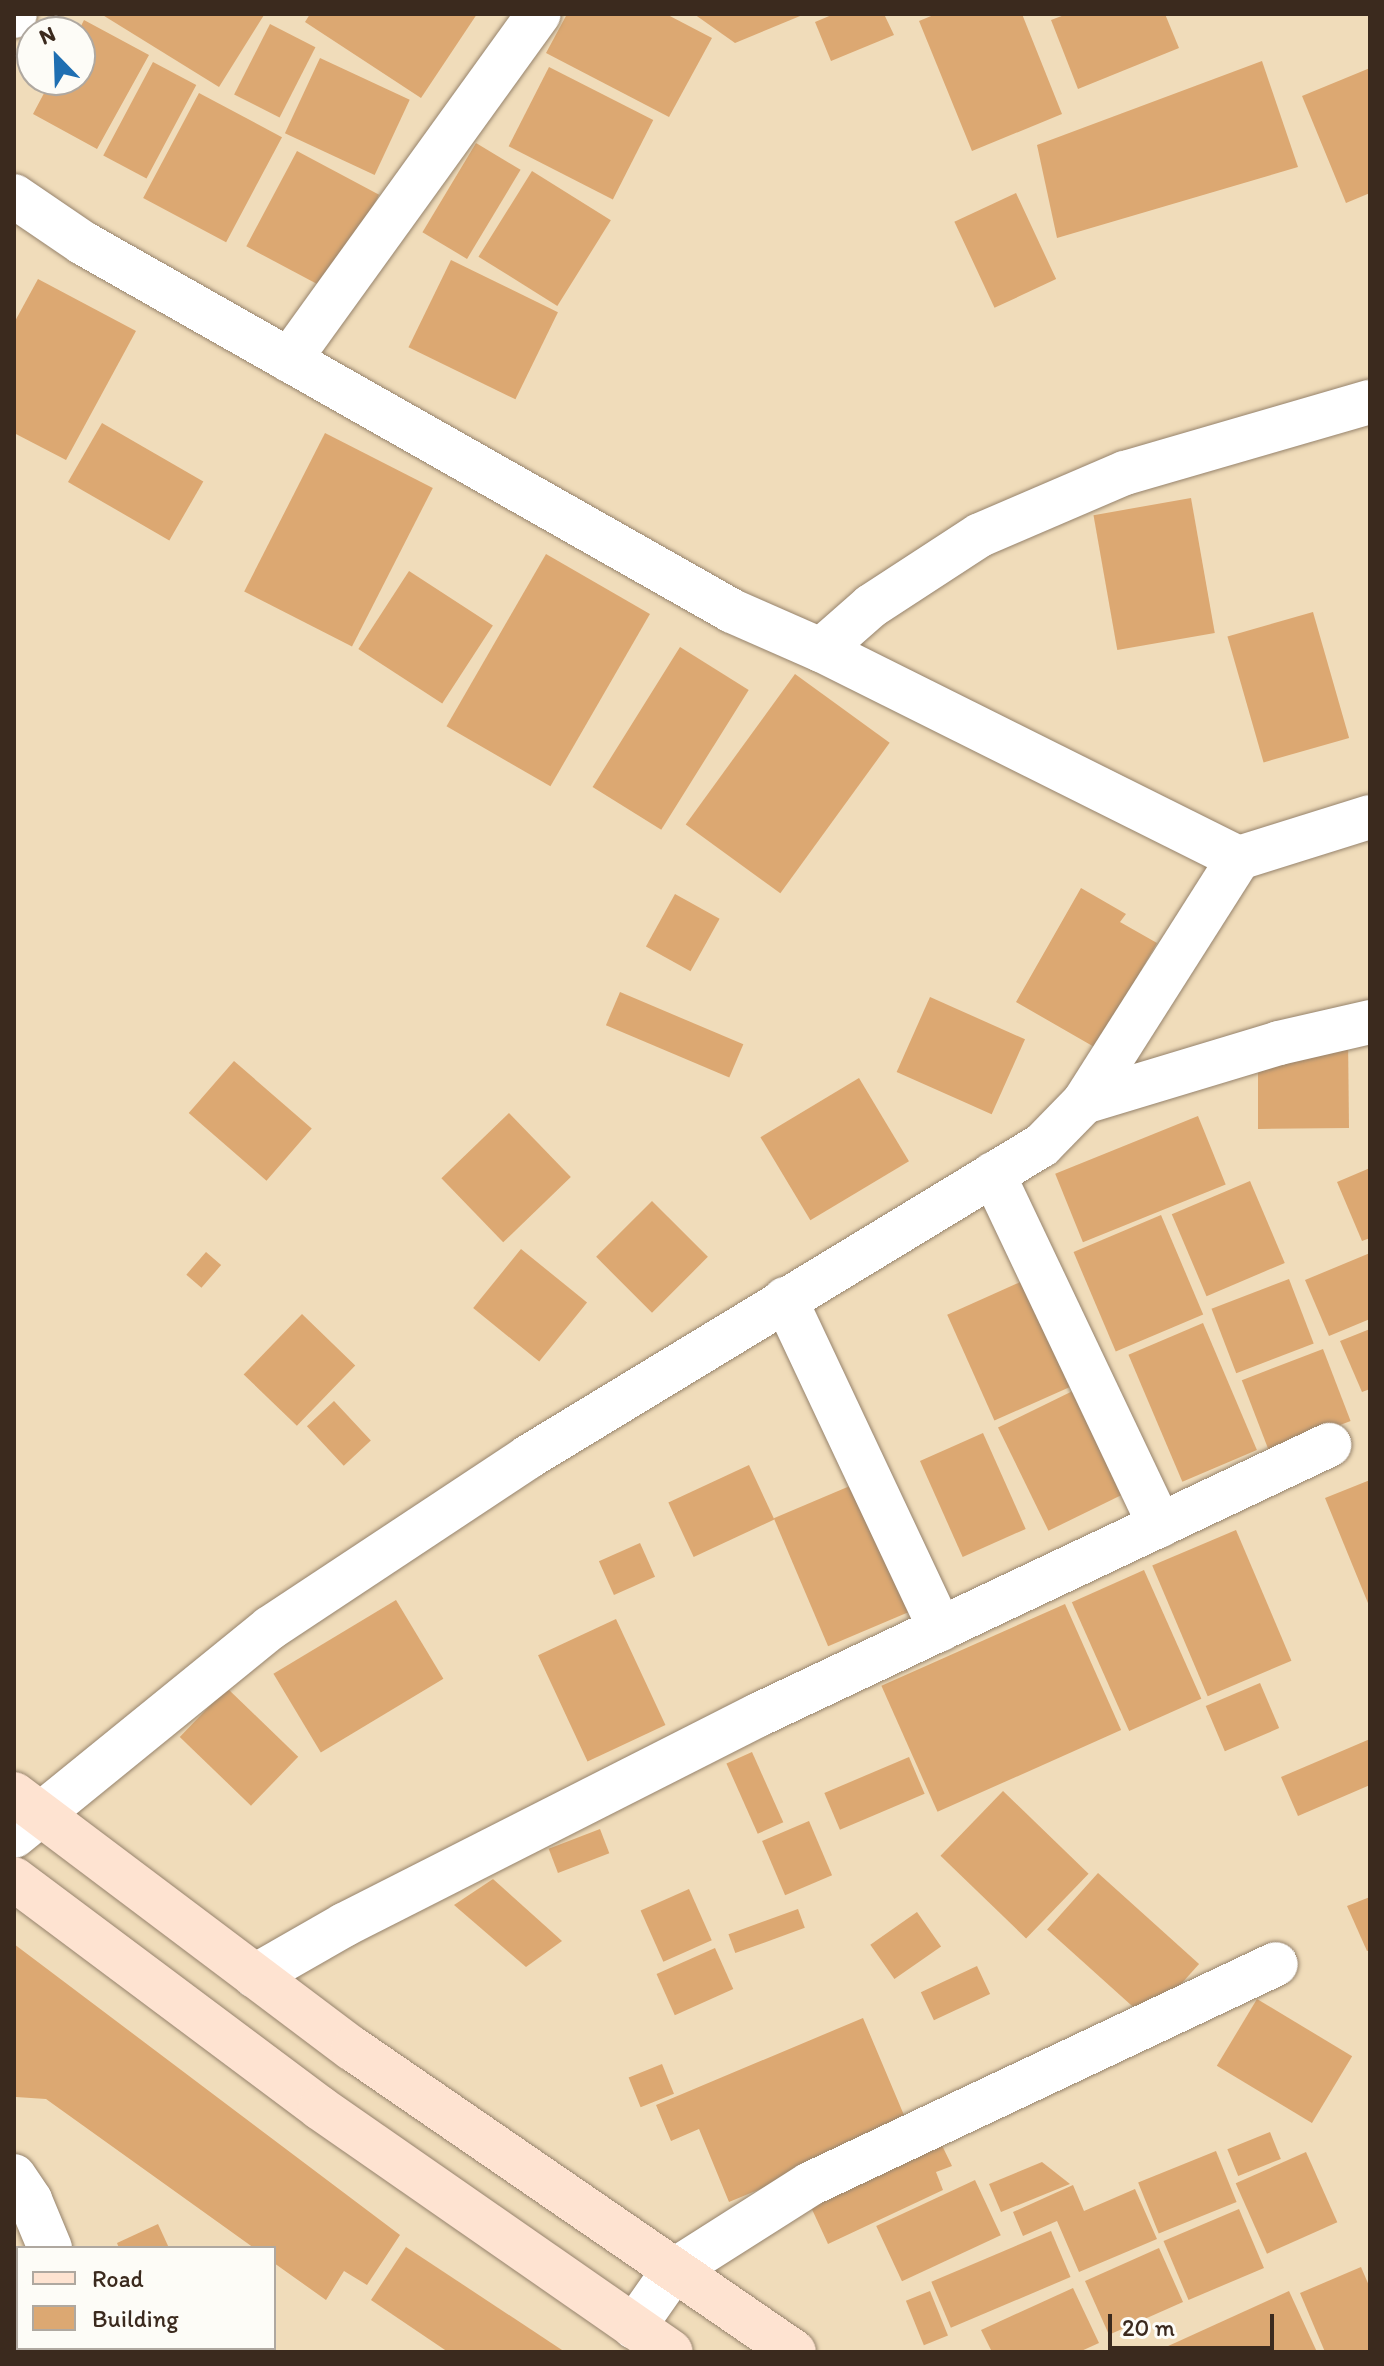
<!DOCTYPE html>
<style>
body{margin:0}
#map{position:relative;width:1384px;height:2366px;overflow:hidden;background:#f0dcba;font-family:Itim,sans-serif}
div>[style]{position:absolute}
.building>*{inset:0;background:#dca872;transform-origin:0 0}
.roads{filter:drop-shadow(0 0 2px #96836c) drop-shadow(0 0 2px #96836c)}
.street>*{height:44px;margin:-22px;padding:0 22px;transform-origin:22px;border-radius:22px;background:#fff}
.secondary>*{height:44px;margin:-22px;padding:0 22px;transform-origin:22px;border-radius:22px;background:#fee3d1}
span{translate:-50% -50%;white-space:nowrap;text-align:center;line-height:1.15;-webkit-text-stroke:8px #fdfcf7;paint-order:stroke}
.frame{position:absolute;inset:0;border:16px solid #3b2a1e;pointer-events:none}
.legend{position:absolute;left:16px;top:2246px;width:260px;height:104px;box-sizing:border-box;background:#fdfcf7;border:2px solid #afa8a0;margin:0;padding:10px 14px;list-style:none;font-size:24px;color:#3b2a1e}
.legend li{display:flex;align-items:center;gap:16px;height:40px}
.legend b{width:40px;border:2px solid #afa8a0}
.north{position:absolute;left:16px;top:16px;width:80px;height:80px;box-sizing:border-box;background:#fdfcf7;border:2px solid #afa8a0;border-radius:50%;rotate:337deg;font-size:22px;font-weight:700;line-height:32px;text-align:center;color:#3b2a1e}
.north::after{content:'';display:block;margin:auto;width:28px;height:36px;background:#1f6fb2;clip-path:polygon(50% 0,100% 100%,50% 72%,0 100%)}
.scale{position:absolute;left:1108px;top:2314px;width:166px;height:36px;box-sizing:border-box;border:4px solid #3b2a1e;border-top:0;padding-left:10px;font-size:24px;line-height:28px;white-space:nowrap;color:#3b2a1e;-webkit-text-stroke:6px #fdfcf7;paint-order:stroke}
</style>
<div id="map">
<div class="building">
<div style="clip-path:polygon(101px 14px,262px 14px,264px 15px,219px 87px)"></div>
<div style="clip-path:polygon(310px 14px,477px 14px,421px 98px,305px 22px)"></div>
<div style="clip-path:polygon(567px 14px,666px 14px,712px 38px,669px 117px,546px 53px)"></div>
<div style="clip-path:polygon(694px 14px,805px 14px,735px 43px)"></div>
<div style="clip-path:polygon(834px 14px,884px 14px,894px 35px,831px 61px,815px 22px)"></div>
<div style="clip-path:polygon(936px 14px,1022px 14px,1062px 114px,972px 151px,919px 21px)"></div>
<div style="clip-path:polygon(1067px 14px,1165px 14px,1179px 48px,1078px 89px,1051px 20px)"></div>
<div style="clip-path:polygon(84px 20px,149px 55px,97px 149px,33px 114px,51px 80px,80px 80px,78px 32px)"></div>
<div style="left:270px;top:24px;width:51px;height:79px;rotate:27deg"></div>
<div style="left:320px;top:58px;width:99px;height:83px;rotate:25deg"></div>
<div style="clip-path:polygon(1262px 61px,1298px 167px,1057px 238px,1037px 145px)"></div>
<div style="left:153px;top:62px;width:49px;height:106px;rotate:28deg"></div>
<div style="left:549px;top:67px;width:117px;height:89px;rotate:27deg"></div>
<div style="clip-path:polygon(1370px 68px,1370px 193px,1346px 203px,1302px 96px)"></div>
<div style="left:199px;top:93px;width:94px;height:119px;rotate:28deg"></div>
<div style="left:476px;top:143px;width:52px;height:104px;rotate:31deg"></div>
<div style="left:297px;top:151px;width:93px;height:108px;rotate:28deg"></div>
<div style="left:532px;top:171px;width:93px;height:101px;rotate:32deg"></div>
<div style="left:1016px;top:193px;width:95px;height:68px;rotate:65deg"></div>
<div style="left:451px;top:260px;width:119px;height:97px;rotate:26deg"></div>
<div style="clip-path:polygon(38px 279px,136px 331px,66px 460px,14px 433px,14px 323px)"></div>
<div style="left:102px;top:423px;width:117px;height:68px;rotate:30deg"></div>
<div style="left:325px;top:433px;width:121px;height:178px;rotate:27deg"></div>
<div style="left:1191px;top:498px;width:137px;height:99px;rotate:80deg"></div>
<div style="left:546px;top:554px;width:120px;height:199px;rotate:30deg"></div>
<div style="left:409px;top:571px;width:100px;height:93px;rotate:33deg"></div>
<div style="left:1313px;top:612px;width:131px;height:89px;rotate:74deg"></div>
<div style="left:680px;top:647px;width:81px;height:165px;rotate:32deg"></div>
<div style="left:795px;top:674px;width:117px;height:186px;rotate:36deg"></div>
<div style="clip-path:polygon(1081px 888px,1126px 914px,1120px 922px,1157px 943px,1096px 1048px,1016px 1002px)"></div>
<div style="left:675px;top:894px;width:51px;height:60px;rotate:29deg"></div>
<div style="left:620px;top:992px;width:134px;height:36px;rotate:23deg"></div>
<div style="left:930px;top:997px;width:104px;height:82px;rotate:24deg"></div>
<div style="clip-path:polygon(1348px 1036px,1349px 1128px,1258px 1129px,1258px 1067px)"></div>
<div style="left:234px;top:1061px;width:103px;height:69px;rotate:41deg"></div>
<div style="left:859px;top:1078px;width:97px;height:115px;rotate:59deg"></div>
<div style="left:509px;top:1113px;width:89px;height:94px;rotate:46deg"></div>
<div style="left:1198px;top:1116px;width:74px;height:154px;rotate:68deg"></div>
<div style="clip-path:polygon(1370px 1168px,1370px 1238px,1362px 1241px,1337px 1182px)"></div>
<div style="left:1250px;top:1181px;width:89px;height:85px;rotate:67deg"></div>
<div style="left:652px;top:1201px;width:79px;height:79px;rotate:45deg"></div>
<div style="left:1161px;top:1215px;width:108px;height:95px;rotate:67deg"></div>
<div style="left:521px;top:1249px;width:85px;height:76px;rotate:39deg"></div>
<div style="left:206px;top:1252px;width:20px;height:30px;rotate:41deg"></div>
<div style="clip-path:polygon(1370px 1253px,1370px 1319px,1329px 1336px,1305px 1280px)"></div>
<div style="left:1034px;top:1276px;width:116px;height:95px;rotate:66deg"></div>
<div style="left:1289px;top:1279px;width:69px;height:83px;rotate:69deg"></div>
<div style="left:302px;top:1314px;width:74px;height:84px;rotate:44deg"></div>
<div style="left:1203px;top:1323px;width:138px;height:81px;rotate:67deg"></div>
<div style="clip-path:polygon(1370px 1329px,1370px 1389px,1362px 1392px,1340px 1341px)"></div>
<div style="left:1323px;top:1349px;width:77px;height:87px;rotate:69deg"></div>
<div style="left:1087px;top:1384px;width:115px;height:99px;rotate:64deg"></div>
<div style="left:334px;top:1401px;width:54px;height:37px;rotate:47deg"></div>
<div style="left:983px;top:1433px;width:105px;height:69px;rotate:66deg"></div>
<div style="left:749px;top:1465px;width:60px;height:89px;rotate:65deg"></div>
<div style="left:864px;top:1480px;width:139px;height:98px;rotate:67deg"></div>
<div style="clip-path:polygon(1370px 1480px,1370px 1608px,1325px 1498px)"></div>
<div style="left:1236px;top:1530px;width:142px;height:91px;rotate:67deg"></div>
<div style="left:640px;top:1543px;width:37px;height:45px;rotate:66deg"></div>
<div style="left:1144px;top:1570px;width:141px;height:79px;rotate:66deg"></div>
<div style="left:396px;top:1600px;width:92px;height:143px;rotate:59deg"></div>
<div style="left:1065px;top:1604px;width:138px;height:201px;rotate:66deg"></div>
<div style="left:616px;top:1619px;width:117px;height:86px;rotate:65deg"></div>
<div style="left:1260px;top:1683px;width:49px;height:59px;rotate:67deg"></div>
<div style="left:227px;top:1688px;width:99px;height:68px;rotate:44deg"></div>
<div style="clip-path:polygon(1370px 1739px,1370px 1785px,1298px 1816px,1281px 1777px)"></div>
<div style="left:752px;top:1752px;width:77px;height:28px;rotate:66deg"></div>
<div style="left:909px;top:1757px;width:40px;height:92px;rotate:67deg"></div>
<div style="left:1003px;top:1791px;width:119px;height:90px;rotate:44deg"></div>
<div style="left:809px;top:1821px;width:59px;height:51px;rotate:67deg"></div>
<div style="left:600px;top:1829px;width:26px;height:55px;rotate:69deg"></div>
<div style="left:1098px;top:1873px;width:136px;height:76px;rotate:42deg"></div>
<div style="clip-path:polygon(493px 1879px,562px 1941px,526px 1967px,454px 1905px)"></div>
<div style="left:689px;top:1889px;width:56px;height:53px;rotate:66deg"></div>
<div style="clip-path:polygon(1370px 1897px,1370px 1950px,1367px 1951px,1347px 1906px)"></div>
<div style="left:798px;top:1909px;width:20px;height:74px;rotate:70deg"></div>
<div style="left:917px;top:1912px;width:42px;height:57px;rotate:55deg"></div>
<div style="clip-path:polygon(14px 1944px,400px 2235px,367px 2285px,344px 2271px,326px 2300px,274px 2263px,274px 2248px,254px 2248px,46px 2099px,16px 2097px)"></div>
<div style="left:715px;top:1948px;width:45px;height:64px;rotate:66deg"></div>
<div style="left:977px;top:1966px;width:31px;height:62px;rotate:65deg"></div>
<div style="left:1257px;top:1999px;width:111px;height:78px;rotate:31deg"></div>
<div style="clip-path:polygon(863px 2018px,909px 2127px,729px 2202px,699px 2129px,671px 2141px,656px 2105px)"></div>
<div style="left:662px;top:2064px;width:32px;height:36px;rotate:68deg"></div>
<div style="clip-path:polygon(935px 2131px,952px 2166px,936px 2172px,943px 2190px,828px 2244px,804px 2192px)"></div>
<div style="left:1270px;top:2132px;width:29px;height:46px;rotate:68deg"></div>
<div style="left:1216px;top:2151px;width:55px;height:84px;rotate:68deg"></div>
<div style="left:1306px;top:2152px;width:77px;height:77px;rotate:66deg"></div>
<div style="clip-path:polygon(1042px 2162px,1070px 2184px,1001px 2212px,989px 2184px)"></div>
<div style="left:975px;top:2180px;width:61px;height:109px;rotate:65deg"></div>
<div style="clip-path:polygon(1073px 2185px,1084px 2211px,1135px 2189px,1157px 2239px,1079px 2272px,1057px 2221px,1023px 2236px,1013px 2212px)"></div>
<div style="left:1239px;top:2209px;width:64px;height:82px;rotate:67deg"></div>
<div style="clip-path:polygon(158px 2224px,169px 2248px,119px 2248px,117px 2243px)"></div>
<div style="left:1051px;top:2231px;width:50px;height:130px;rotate:67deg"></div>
<div style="clip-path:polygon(406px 2247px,565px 2352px,448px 2352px,371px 2300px)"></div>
<div style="left:1159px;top:2248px;width:59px;height:81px;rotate:66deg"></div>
<div style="clip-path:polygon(1361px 2267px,1370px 2288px,1370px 2352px,1325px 2352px,1300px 2293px)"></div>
<div style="clip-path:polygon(1073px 2288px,1099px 2343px,1079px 2352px,992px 2352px,981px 2330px)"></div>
<div style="left:930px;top:2291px;width:48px;height:26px;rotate:68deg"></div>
<div style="clip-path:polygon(1289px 2291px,1317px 2352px,1155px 2352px)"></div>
<div style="clip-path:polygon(167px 2348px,213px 2348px,214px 2350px,169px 2352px)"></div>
</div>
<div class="roads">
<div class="street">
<div style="left:14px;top:16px;width:2px;rotate:-63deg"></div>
<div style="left:14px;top:196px;width:83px;rotate:34.3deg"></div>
<div style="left:83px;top:243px;width:746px;rotate:29.55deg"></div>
<div style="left:732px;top:611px;width:97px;rotate:23.7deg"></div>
<div style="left:821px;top:650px;width:467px;rotate:26.5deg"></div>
<div style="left:289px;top:360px;width:427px;rotate:-54.2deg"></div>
<div style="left:821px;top:650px;width:67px;rotate:-41.3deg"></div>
<div style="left:871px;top:606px;width:130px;rotate:-33.1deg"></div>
<div style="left:980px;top:535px;width:158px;rotate:-23.2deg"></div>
<div style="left:1125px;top:473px;width:255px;rotate:-16.2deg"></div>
<div style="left:1084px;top:1102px;width:204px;rotate:-16.8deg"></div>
<div style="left:1279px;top:1043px;width:93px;rotate:-13deg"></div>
<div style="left:993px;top:1174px;width:389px;rotate:64.6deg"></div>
<div style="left:785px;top:1299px;width:365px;rotate:64.8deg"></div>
<div style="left:14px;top:1836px;width:330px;rotate:-39.1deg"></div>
<div style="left:270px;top:1628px;width:310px;rotate:-33.5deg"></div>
<div style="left:528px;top:1457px;width:601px;rotate:-31.26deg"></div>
<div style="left:1042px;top:1145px;width:60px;rotate:-45.7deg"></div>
<div style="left:1084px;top:1102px;width:289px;rotate:-57.6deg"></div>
<div style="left:1239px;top:858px;width:137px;rotate:-17.4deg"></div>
<div style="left:255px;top:1976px;width:103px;rotate:-29.8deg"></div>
<div style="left:344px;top:1925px;width:464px;rotate:-26.9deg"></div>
<div style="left:758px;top:1715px;width:632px;rotate:-25.31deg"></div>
<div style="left:14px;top:2176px;width:29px;rotate:56deg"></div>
<div style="left:30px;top:2200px;width:52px;rotate:67.4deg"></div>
<div style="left:14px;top:2315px;width:4px;rotate:-14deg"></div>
<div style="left:634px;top:2327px;width:68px;rotate:-55.1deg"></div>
<div style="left:673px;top:2271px;width:162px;rotate:-32.4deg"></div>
<div style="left:810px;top:2184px;width:515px;rotate:-25.27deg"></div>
<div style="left:90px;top:2348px;width:4px;rotate:76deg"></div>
</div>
<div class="secondary">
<div style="left:14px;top:1794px;width:424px;rotate:37deg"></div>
<div style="left:353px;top:2049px;width:535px;rotate:34.49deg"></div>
<div style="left:14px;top:1879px;width:382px;rotate:36.8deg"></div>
<div style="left:320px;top:2108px;width:427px;rotate:34.8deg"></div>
</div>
</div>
<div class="frame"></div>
<ul class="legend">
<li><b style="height:10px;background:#fee3d1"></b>Road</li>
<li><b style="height:22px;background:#dca872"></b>Building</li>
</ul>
<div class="north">N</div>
<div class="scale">20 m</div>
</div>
